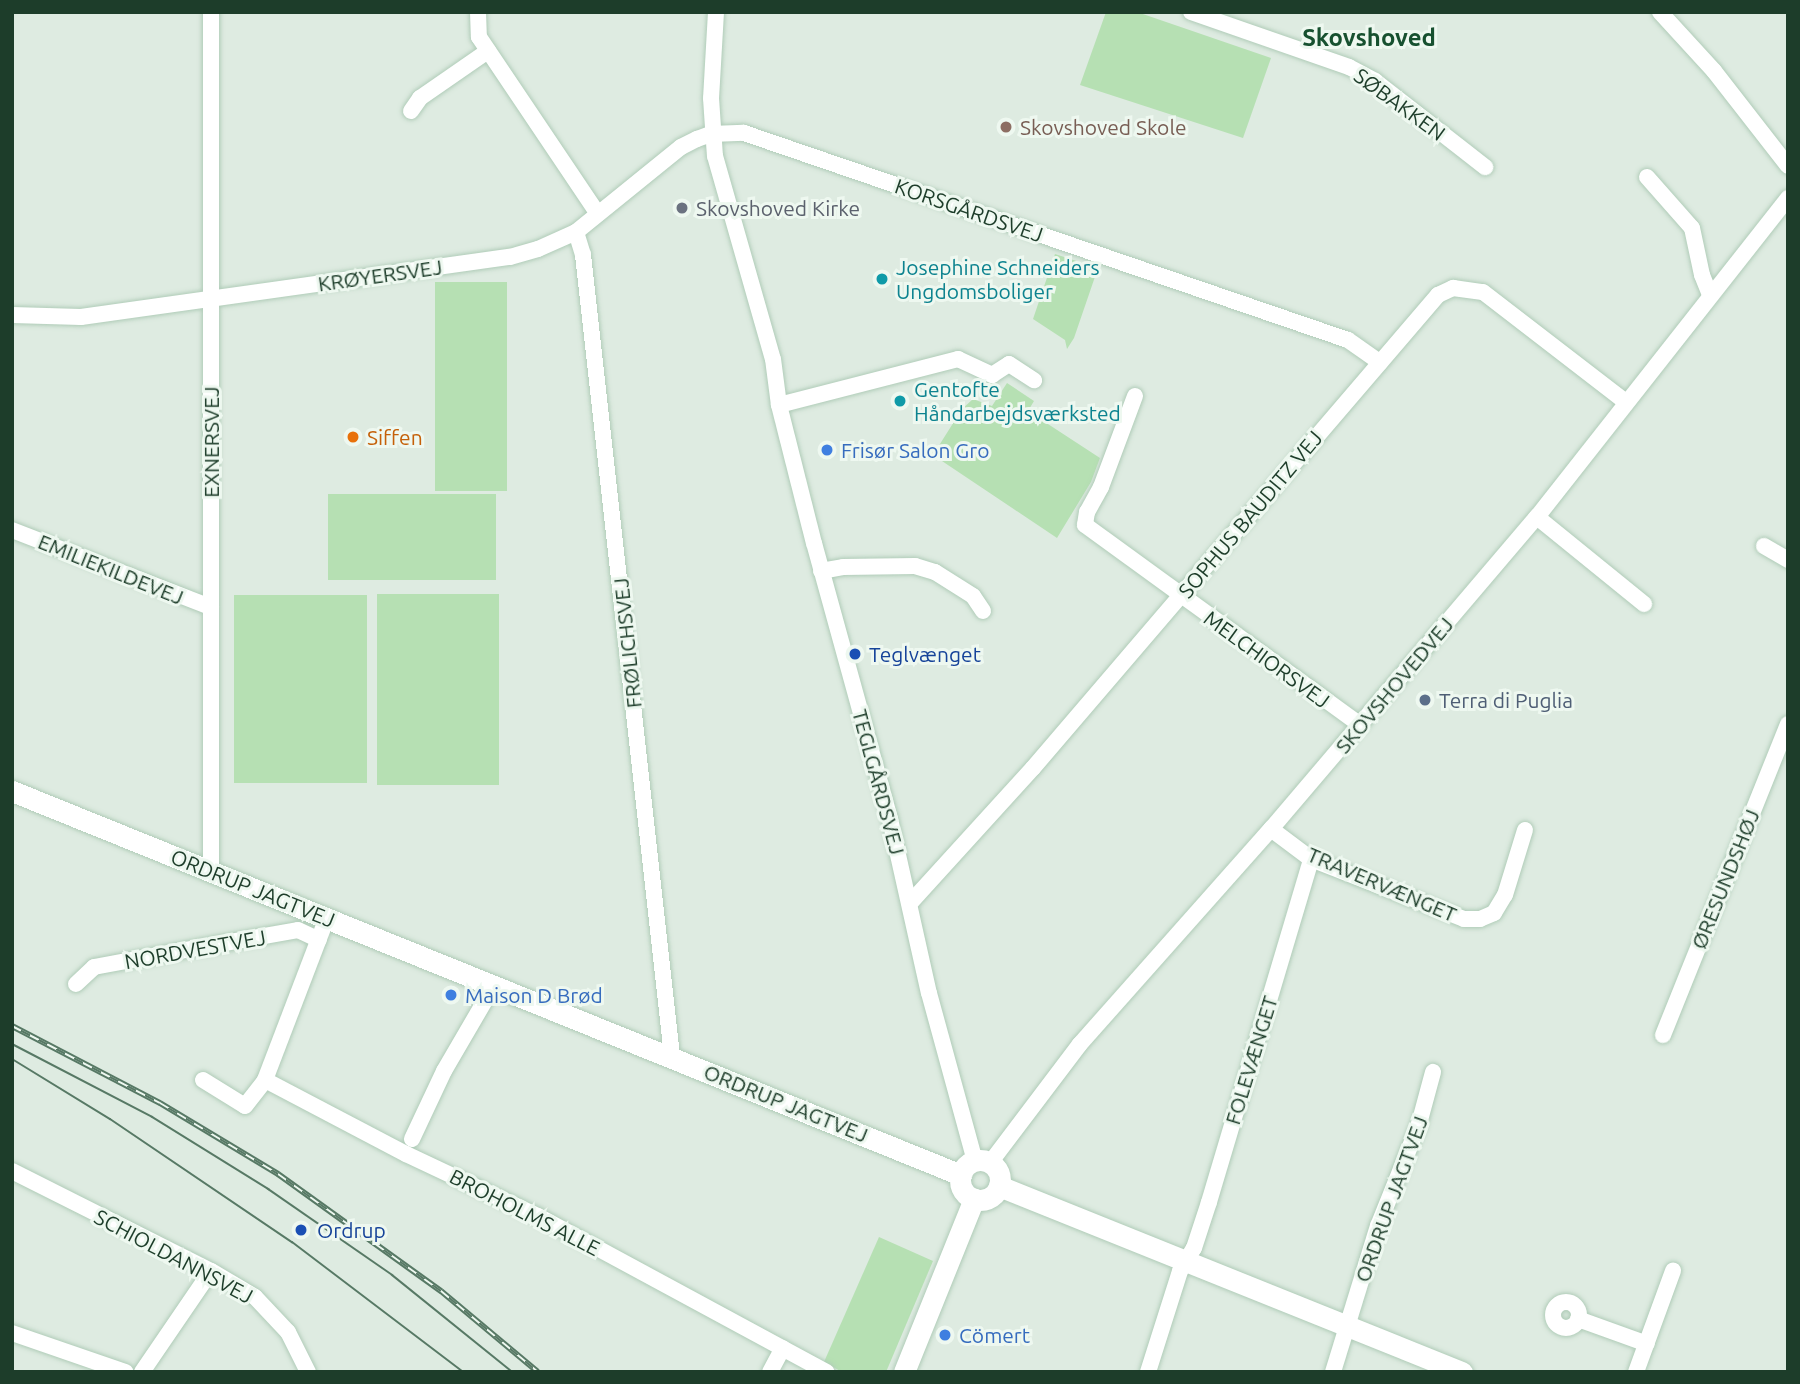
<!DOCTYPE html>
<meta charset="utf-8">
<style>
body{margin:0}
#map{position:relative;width:1800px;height:1384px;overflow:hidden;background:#deebe1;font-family:Ubuntu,sans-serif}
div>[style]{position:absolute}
.green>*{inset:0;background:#b6e0b3;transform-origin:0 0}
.roads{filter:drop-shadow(0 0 2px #b0ccb8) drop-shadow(0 0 2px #b0ccb8)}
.street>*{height:16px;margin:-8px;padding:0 8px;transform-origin:8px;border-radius:8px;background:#fff}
.street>.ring{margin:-8px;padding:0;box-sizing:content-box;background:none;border:16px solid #fff;border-radius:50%}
.secondary>*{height:21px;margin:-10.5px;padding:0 10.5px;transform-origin:10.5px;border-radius:10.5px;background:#fff}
.secondary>.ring{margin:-10.5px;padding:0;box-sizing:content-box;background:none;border:21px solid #fff;border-radius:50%}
.tram>*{height:2px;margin:-1px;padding:0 1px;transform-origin:1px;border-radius:1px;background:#577965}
.rail>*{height:6px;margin-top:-3px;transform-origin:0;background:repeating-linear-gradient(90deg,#eef8f0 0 10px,#577965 0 20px);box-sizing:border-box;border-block:2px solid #577965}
.dots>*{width:19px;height:19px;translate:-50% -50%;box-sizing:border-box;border:4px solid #eef8f0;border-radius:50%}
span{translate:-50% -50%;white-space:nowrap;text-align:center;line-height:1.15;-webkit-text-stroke:6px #eef8f0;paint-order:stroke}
.street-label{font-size:21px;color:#1d3d2a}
.education-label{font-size:21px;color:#785e54}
.left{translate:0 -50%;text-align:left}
.worship-label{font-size:21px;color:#5b616d}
.culture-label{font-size:21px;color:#0d838f}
.food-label{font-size:21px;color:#c56008}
.shop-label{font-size:21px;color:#366cbe}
.transit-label{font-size:21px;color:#164399}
.service-label{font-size:21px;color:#4e5e75}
.quarter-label{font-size:24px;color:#175130;font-weight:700}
.frame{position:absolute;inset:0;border:14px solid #1d3d2a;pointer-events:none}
</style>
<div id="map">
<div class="green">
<div style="clip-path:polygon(1106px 12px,1137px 12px,1271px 58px,1243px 138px,1080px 85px)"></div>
<div style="clip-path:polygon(1055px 254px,1098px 268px,1074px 338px,1067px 349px,1065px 340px,1033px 319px)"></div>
<div style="left:435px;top:282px;width:72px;height:209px"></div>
<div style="clip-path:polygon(1007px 383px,1034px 401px,1028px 411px,1100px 458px,1091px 482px,1057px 538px,933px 455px,962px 409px,973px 399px,992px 406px)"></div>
<div style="left:496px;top:494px;width:86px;height:168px;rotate:90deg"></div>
<div style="left:499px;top:594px;width:191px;height:122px;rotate:90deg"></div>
<div style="left:367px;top:595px;width:188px;height:133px;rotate:90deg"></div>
<div style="clip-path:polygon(879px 1237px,933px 1261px,886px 1372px,842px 1372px,824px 1362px)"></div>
</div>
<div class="roads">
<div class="street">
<div style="left:478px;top:12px;width:25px;rotate:88deg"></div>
<div style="left:479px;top:37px;width:213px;rotate:56.1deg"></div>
<div style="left:716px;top:12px;width:86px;rotate:93.3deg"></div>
<div style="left:711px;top:98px;width:58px;rotate:86.1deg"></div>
<div style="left:715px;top:156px;width:211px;rotate:74.1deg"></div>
<div style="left:773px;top:359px;width:46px;rotate:82.6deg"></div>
<div style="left:779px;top:405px;width:142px;rotate:75.8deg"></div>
<div style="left:814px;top:543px;width:286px;rotate:74.6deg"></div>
<div style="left:890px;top:819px;width:178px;rotate:77.4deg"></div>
<div style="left:929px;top:993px;width:174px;rotate:74.7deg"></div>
<div style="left:1191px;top:12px;width:167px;rotate:19.2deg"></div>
<div style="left:1349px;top:67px;width:30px;rotate:28deg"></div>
<div style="left:1375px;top:81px;width:140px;rotate:38deg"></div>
<div style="left:1660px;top:12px;width:80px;rotate:47.5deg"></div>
<div style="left:1714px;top:71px;width:120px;rotate:52.1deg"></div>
<div style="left:411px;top:111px;width:16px;rotate:-55deg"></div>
<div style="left:420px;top:98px;width:83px;rotate:-34.7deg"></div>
<div style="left:1647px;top:177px;width:68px;rotate:48.6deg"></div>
<div style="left:1692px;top:228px;width:48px;rotate:78deg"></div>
<div style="left:1702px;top:275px;width:22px;rotate:68deg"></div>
<div style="left:576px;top:232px;width:24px;rotate:73deg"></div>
<div style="left:583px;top:255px;width:806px;rotate:83.66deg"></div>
<div style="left:12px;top:315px;width:69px;rotate:1.7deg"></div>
<div style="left:81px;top:317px;width:433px;rotate:-8deg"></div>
<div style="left:510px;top:257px;width:29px;rotate:-16deg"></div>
<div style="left:538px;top:249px;width:42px;rotate:-24.1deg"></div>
<div style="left:576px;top:232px;width:135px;rotate:-39deg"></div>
<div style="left:681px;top:147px;width:18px;rotate:-27deg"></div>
<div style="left:697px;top:139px;width:15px;rotate:-20deg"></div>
<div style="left:711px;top:134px;width:33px;rotate:-2deg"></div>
<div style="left:744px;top:133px;width:638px;rotate:18.92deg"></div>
<div style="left:1348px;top:340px;width:39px;rotate:35deg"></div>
<div style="left:1135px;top:396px;width:97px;rotate:110.5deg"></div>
<div style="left:1101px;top:487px;width:29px;rotate:119deg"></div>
<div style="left:1087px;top:512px;width:13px;rotate:99deg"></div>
<div style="left:1085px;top:525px;width:340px;rotate:36deg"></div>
<div style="left:779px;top:405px;width:185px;rotate:-14.4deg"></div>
<div style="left:958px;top:359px;width:38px;rotate:25deg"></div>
<div style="left:992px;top:375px;width:20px;rotate:-33deg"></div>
<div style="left:1009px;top:364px;width:30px;rotate:33deg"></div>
<div style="left:1537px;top:517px;width:138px;rotate:39.1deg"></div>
<div style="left:12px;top:530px;width:213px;rotate:21.2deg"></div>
<div style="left:1764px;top:546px;width:28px;rotate:30deg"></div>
<div style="left:821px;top:571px;width:22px;rotate:-10deg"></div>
<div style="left:843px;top:567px;width:72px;rotate:-0.8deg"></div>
<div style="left:915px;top:566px;width:21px;rotate:17deg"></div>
<div style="left:935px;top:572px;width:45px;rotate:32.3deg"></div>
<div style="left:973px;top:596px;width:18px;rotate:56deg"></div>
<div style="left:1271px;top:829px;width:50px;rotate:36.9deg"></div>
<div style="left:1311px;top:859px;width:164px;rotate:21.4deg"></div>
<div style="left:1464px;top:919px;width:16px"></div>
<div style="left:1480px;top:919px;width:15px;rotate:-23deg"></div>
<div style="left:1494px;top:913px;width:21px;rotate:-59deg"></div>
<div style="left:1505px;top:895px;width:68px;rotate:-72.9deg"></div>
<div style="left:211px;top:871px;width:859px;rotate:-90deg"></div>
<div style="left:911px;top:902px;width:181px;rotate:-47.7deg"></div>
<div style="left:1033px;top:768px;width:623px;rotate:-49.43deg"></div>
<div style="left:1438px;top:295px;width:17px;rotate:-25deg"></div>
<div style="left:1453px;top:288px;width:30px;rotate:8deg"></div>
<div style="left:1483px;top:292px;width:180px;rotate:37.6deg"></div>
<div style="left:76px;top:984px;width:25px;rotate:-43deg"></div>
<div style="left:94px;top:967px;width:110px;rotate:-10.5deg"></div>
<div style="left:202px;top:947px;width:97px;rotate:-10deg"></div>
<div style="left:298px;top:930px;width:23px;rotate:25deg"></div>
<div style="left:1663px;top:1035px;width:335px;rotate:-68.1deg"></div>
<div style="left:203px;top:1080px;width:49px;rotate:31.8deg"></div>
<div style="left:245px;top:1106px;width:33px;rotate:-52deg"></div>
<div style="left:265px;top:1080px;width:173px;rotate:-69.1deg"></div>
<div style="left:265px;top:1080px;width:159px;rotate:27.7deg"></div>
<div style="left:406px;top:1154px;width:146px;rotate:25.2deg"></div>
<div style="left:538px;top:1216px;width:328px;rotate:28.4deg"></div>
<div style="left:412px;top:1139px;width:75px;rotate:-64.8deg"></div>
<div style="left:444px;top:1071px;width:99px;rotate:-59.8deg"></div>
<div style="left:990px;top:1163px;width:149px;rotate:-52.9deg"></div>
<div style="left:1080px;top:1044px;width:288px;rotate:-48.4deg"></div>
<div style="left:1271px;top:829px;width:410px;rotate:-49.6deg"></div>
<div style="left:1537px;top:517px;width:406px;rotate:-51.8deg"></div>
<div style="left:12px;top:1171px;width:223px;rotate:26.7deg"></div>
<div style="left:211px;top:1271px;width:51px;rotate:30.6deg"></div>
<div style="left:255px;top:1297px;width:48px;rotate:46.7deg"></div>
<div style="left:288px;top:1332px;width:45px;rotate:63.4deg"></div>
<div class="ring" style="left:1553px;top:1302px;width:10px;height:10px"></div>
<div style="left:1578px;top:1319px;width:73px;rotate:19.9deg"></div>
<div style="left:12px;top:1333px;width:120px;rotate:19deg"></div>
<div style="left:142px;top:1372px;width:122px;rotate:-55.7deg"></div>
<div style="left:770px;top:1372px;width:27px;rotate:-62deg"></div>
<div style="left:1148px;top:1372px;width:106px;rotate:-72.4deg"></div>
<div style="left:1180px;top:1271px;width:27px;rotate:-59deg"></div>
<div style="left:1194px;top:1248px;width:48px;rotate:-71.9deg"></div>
<div style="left:1209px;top:1202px;width:358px;rotate:-73.4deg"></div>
<div style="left:1333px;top:1372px;width:153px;rotate:-72.9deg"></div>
<div style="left:1378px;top:1226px;width:110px;rotate:-68.1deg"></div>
<div style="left:1419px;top:1124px;width:54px;rotate:-74.9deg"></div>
<div style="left:1636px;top:1372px;width:108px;rotate:-69.9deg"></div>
</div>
<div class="secondary">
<div style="left:12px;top:791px;width:1024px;rotate:22.03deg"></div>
<div class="ring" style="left:960px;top:1160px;width:19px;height:19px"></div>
<div style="left:999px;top:1186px;width:499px;rotate:21.9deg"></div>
<div style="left:904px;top:1372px;width:187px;rotate:-68deg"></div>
</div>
</div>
<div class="tram">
<div style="left:12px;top:1044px;width:158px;rotate:27.5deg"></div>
<div style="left:152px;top:1117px;width:137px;rotate:31.8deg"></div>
<div style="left:268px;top:1189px;width:151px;rotate:34.7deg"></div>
<div style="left:392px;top:1275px;width:154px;rotate:38.9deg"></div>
<div style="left:12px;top:1059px;width:115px;rotate:31.5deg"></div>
<div style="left:110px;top:1119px;width:220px;rotate:34.1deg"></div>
<div style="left:292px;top:1242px;width:215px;rotate:37.2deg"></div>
</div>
<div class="rail">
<div style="left:12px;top:1026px;width:167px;rotate:27.5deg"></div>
<div style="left:160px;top:1103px;width:138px;rotate:31deg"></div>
<div style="left:278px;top:1174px;width:201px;rotate:35.7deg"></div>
<div style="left:441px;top:1291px;width:126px;rotate:39.9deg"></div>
</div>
<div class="dots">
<div style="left:1006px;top:127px;background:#8d6e63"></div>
<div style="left:682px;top:208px;background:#6b7280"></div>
<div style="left:882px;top:279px;background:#0f9aa8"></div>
<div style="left:900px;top:401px;background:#0f9aa8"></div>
<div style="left:353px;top:437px;background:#e8710a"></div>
<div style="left:827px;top:450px;background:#3f7fe0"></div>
<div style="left:855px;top:654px;background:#1a4fb4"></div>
<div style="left:1425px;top:700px;background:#5c6f8a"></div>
<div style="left:451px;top:995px;background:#3f7fe0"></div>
<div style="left:301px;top:1230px;background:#1a4fb4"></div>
<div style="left:945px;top:1335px;background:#3f7fe0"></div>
</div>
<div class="street-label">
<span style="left:1400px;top:104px;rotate:36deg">SØBAKKEN</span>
<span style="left:969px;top:210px;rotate:19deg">KORSGÅRDSVEJ</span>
<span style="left:380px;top:275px;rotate:-8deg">KRØYERSVEJ</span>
<span style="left:211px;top:442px;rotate:-90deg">EXNERSVEJ</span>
<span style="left:1250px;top:514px;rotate:-50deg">SOPHUS BAUDITZ VEJ</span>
<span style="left:111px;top:569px;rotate:22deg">EMILIEKILDEVEJ</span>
<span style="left:627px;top:643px;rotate:-96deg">FRØLICHSVEJ</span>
<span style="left:1267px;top:659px;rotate:36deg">MELCHIORSVEJ</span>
<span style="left:1394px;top:685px;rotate:-50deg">SKOVSHOVEDVEJ</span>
<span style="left:879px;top:782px;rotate:75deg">TEGLGÅRDSVEJ</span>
<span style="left:1725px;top:879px;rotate:-68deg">ØRESUNDSHØJ</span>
<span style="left:1382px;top:884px;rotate:23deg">TRAVERVÆNGET</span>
<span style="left:253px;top:888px;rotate:22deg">ORDRUP JAGTVEJ</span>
<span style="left:195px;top:949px;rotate:-10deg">NORDVESTVEJ</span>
<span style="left:1251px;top:1060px;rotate:-73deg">FOLEVÆNGET</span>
<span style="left:786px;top:1103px;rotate:22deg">ORDRUP JAGTVEJ</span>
<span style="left:1391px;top:1199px;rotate:-70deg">ORDRUP JAGTVEJ</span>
<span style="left:525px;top:1212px;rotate:27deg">BROHOLMS ALLE</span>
<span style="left:174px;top:1256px;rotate:28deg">SCHIOLDANNSVEJ</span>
</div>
<div class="education-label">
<span class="left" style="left:1020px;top:127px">Skovshoved Skole</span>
</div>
<div class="worship-label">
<span class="left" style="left:696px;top:208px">Skovshoved Kirke</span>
</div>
<div class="culture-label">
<span class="left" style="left:896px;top:279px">Josephine Schneiders<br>Ungdomsboliger</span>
<span class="left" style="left:914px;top:401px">Gentofte<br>Håndarbejdsværksted</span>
</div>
<div class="food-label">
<span class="left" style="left:367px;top:437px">Siffen</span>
</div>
<div class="shop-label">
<span class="left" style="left:841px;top:450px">Frisør Salon Gro</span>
<span class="left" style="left:465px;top:995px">Maison D Brød</span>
<span class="left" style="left:959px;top:1335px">Cömert</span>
</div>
<div class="transit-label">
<span class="left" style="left:869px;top:654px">Teglvænget</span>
<span class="left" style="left:317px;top:1230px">Ordrup</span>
</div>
<div class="service-label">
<span class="left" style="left:1439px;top:700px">Terra di Puglia</span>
</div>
<div class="quarter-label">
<span style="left:1369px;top:38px">Skovshoved</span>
</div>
<div class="frame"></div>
</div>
